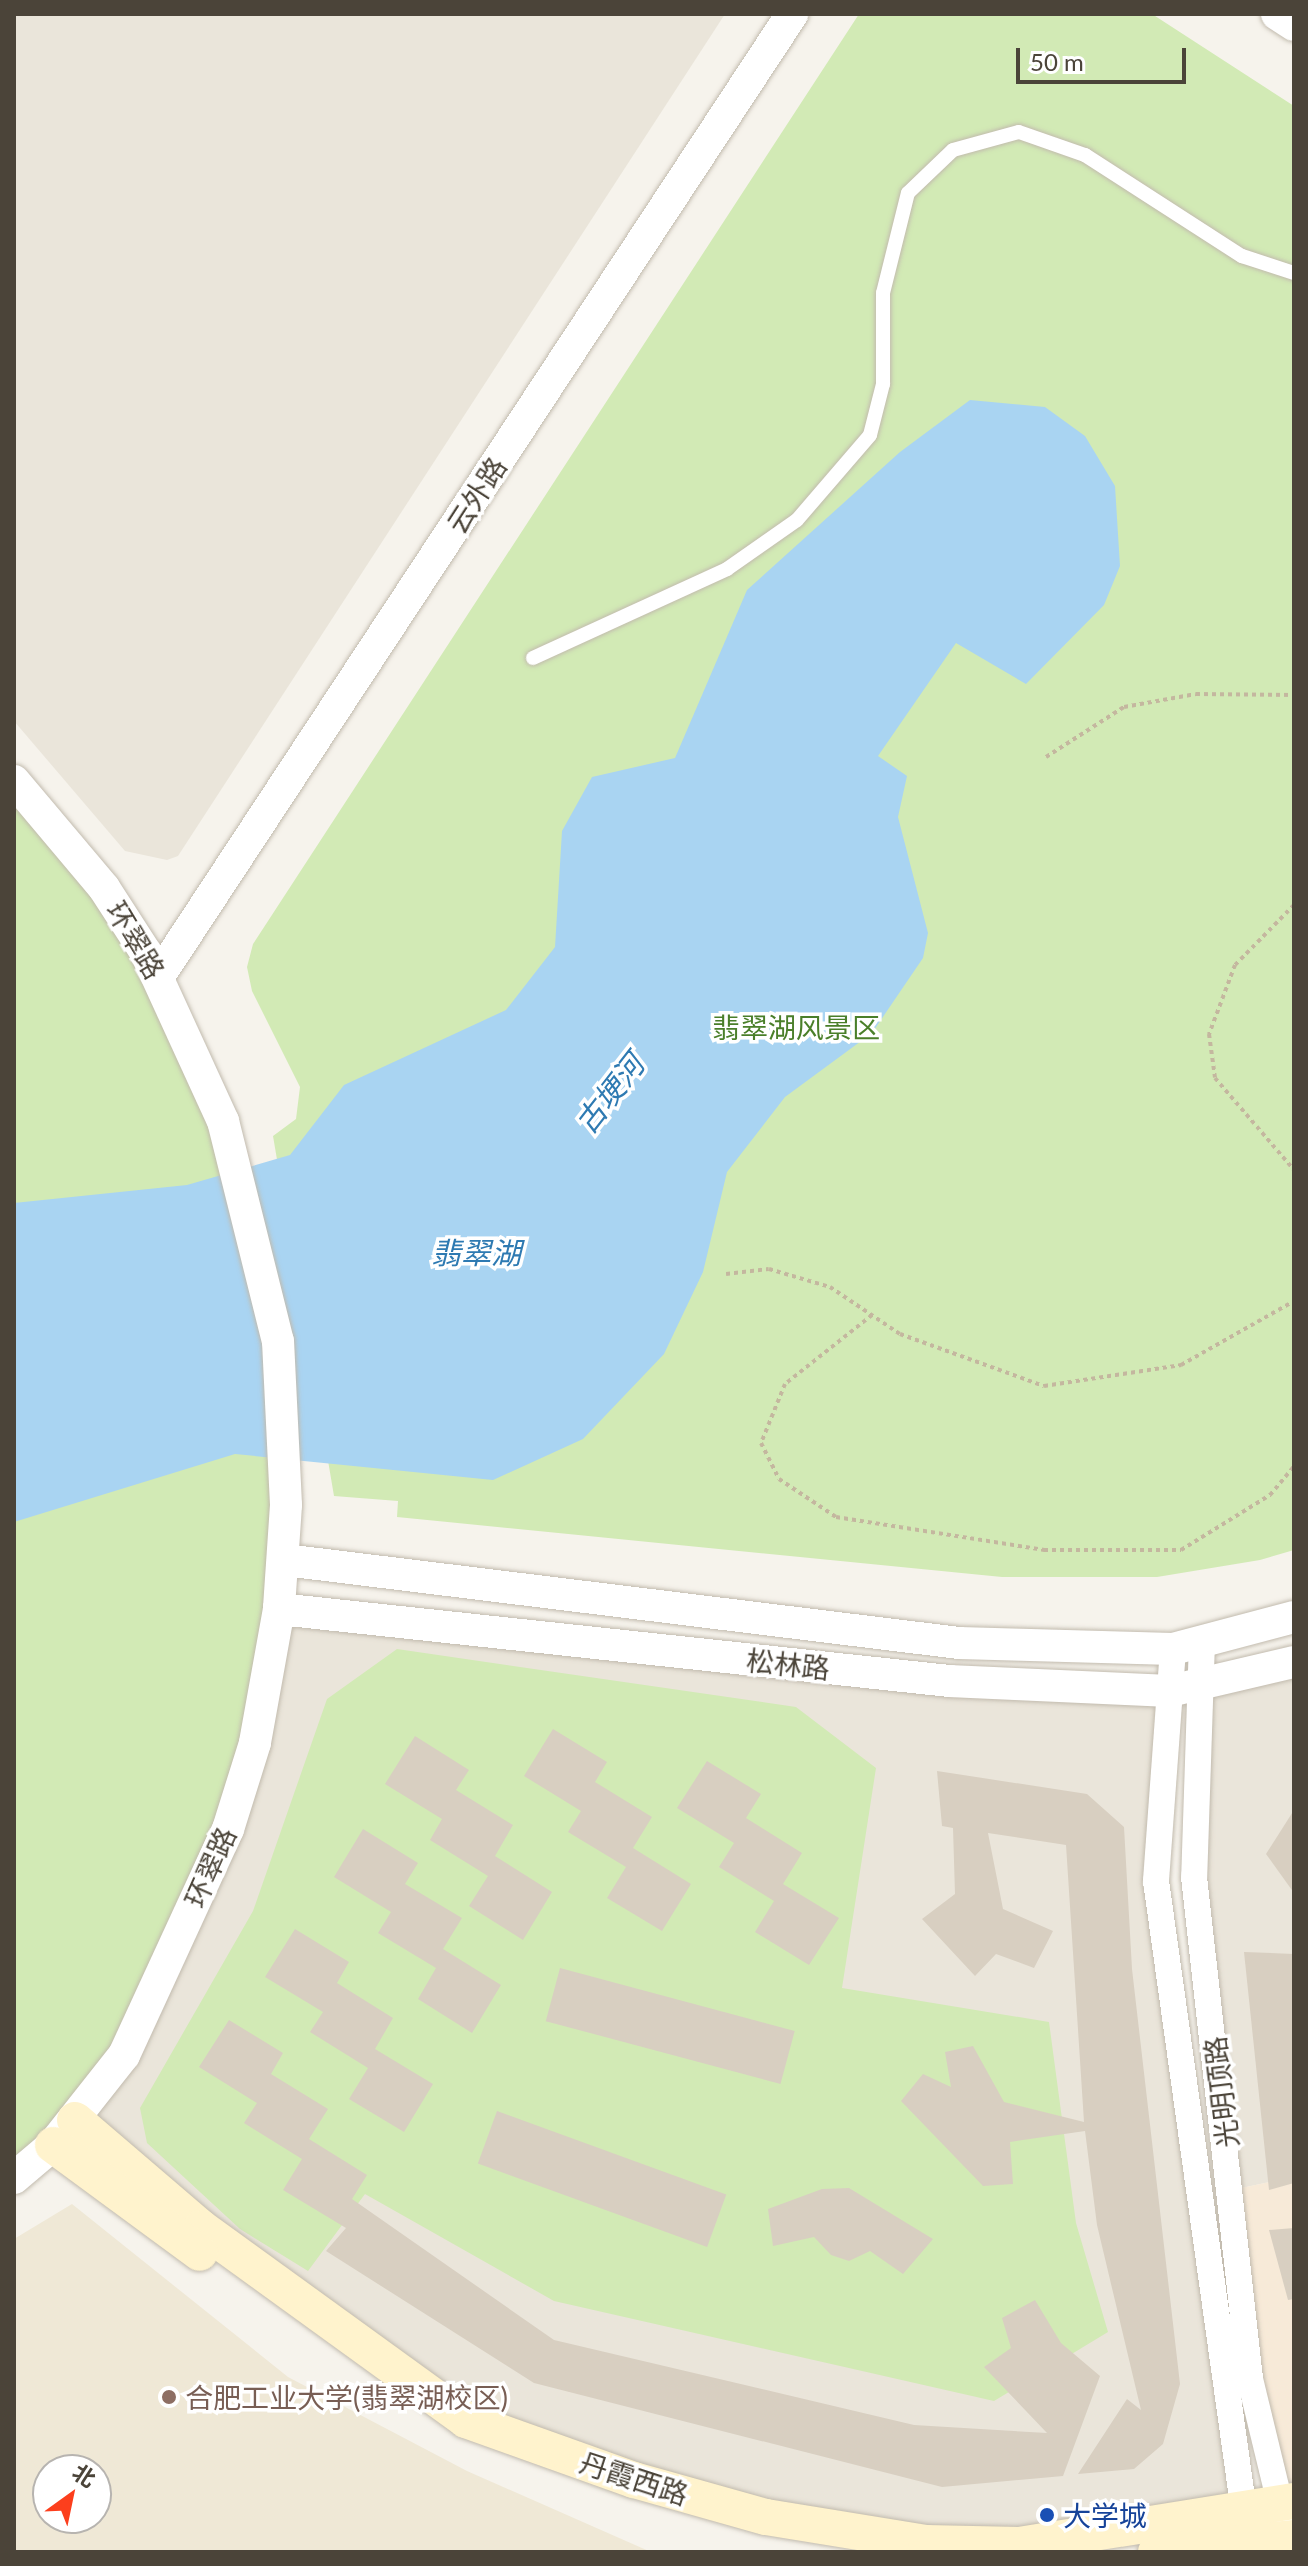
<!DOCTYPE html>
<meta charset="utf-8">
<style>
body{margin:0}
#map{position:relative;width:1308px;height:2566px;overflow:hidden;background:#f6f3ec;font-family:Lato,"Noto Sans SC",sans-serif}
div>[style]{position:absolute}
.residential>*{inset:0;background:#eae5da}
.commercial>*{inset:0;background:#f7ead8}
.education>*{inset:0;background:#efe8d6}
.green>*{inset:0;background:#d2eab5}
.water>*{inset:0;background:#a9d4f2}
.building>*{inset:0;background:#d8cfc1;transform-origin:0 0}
.path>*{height:4px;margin-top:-2px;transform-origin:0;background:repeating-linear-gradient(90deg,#c4b79f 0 4px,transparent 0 8px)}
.roads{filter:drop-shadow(0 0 2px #c2bbae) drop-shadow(0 0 2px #c2bbae)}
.service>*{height:14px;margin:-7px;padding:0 7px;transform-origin:7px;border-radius:7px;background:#fff}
.minor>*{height:26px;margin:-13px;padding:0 13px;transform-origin:13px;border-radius:13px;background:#fff}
.tertiary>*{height:32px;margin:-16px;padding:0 16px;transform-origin:16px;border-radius:16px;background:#fff}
.secondary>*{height:36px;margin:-18px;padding:0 18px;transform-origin:18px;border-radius:18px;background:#fff3cd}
.dots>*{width:22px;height:22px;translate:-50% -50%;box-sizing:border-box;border:4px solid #fff;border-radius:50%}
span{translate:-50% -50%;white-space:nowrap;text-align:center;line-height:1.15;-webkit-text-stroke:7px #fff;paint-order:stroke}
.street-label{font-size:28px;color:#4b4439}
.park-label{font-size:28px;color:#4a7f2a}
.education-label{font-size:28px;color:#785e54}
.left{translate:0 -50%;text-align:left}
.transit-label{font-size:28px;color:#164399}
.water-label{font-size:30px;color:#2e7ab2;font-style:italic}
.frame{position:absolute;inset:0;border:16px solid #4b4439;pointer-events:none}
.north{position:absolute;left:32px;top:2454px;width:80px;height:80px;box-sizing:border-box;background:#fff;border:2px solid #b7b4b0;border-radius:50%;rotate:33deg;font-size:22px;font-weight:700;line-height:32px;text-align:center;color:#4b4439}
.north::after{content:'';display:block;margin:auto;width:28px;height:36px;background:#fc3f1d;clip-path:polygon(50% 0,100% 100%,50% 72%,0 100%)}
.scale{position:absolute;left:1016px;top:48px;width:170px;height:36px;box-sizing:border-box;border:4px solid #4b4439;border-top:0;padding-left:10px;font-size:24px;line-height:28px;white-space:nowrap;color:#4b4439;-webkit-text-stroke:6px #fff;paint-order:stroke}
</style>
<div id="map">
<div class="residential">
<div style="clip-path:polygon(14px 14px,725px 14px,178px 856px,167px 860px,125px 851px,14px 721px)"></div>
<div style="clip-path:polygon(279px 1609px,1170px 1691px,1156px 1881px,1243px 2510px,926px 2543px,466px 2420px,75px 2120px)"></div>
<div style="clip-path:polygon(1294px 1662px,1294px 2177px,1232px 2190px,1194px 1877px,1201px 1688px)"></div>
</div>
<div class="commercial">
<div style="clip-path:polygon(1294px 2177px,1294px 2501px,1277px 2502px,1232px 2190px)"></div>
</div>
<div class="education">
<div style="clip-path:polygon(evenodd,72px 2204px,288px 2377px,467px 2471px,651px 2552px,14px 2552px,14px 2239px,72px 2204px,48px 2470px,96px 2470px,96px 2518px,48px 2518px,48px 2470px)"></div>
</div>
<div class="green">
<div style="clip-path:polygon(859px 14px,1152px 14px,1294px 106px,1294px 1550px,1260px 1560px,1157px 1577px,1002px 1577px,397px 1517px,398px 1501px,334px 1496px,273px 1136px,296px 1119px,300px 1087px,252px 991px,247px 967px,253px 944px)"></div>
<div style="clip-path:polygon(14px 781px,75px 850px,223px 1121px,286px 1505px,255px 1743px,124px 2055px,14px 2178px)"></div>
<div style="clip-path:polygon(397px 1649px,796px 1707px,876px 1768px,842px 1988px,1049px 2022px,1076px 2223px,1108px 2332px,994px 2401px,554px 2301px,365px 2194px,308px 2271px,240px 2229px,147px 2143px,140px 2108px,253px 1911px,327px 1699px)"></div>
</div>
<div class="water">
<div style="clip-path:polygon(970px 400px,1045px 407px,1085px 436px,1115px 486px,1120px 566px,1104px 605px,1026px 684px,956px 643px,878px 756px,907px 776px,898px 817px,928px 933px,923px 958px,872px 1033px,785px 1097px,727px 1172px,703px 1272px,664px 1354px,583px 1439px,493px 1480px,235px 1454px,14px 1522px,14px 1203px,187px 1185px,290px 1155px,344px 1085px,506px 1010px,555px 947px,562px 831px,592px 777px,675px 758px,747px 590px,900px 452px)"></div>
</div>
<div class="building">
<div style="clip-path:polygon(553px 1729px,607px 1762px,595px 1782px,652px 1817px,633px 1848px,691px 1884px,662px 1931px,607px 1898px,626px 1867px,568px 1832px,581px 1811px,524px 1776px)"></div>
<div style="clip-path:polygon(415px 1736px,469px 1770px,456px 1790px,513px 1825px,495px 1856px,552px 1892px,523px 1940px,469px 1906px,488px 1876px,430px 1840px,442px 1819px,385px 1784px)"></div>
<div style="clip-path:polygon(707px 1761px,761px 1794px,746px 1818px,802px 1853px,783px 1884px,839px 1918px,809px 1965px,755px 1932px,774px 1901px,719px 1867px,734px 1843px,677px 1808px)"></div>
<div style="clip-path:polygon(937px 1771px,1087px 1794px,1124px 1827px,1132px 1969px,1180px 2384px,1163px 2444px,1134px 2469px,1078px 2474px,1127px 2399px,1141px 2410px,1097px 2225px,1085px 2131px,1010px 2142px,1013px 2184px,983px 2186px,901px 2101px,923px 2074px,951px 2087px,945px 2052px,973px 2046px,1004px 2102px,1084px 2122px,1066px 1845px,988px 1833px,1003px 1909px,1053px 1931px,1034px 1968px,996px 1954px,975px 1976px,922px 1919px,955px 1894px,953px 1828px,942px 1826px)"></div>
<div style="clip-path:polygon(1294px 1810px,1294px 1893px,1266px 1854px)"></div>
<div style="clip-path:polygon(363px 1829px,418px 1863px,405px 1884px,462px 1918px,443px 1949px,501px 1985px,472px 2033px,418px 1999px,436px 1968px,378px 1933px,391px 1912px,334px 1877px)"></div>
<div style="clip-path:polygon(295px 1929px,349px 1962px,337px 1983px,393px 2018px,375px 2049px,433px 2084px,404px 2132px,349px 2099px,368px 2068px,310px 2032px,323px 2012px,265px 1977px)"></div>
<div style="clip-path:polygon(1244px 1952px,1294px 1954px,1294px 2183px,1269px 2190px)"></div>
<div style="left:560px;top:1968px;width:243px;height:55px;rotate:15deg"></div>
<div style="clip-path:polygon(229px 2020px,283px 2053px,271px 2074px,328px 2109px,309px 2139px,367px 2175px,352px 2199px,554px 2340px,914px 2425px,1047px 2433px,984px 2367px,1011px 2348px,1002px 2318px,1035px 2300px,1061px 2343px,1100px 2376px,1063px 2476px,942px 2487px,534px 2383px,326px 2251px,346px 2228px,283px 2190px,302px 2159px,244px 2123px,257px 2103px,199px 2067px)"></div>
<div style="left:497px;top:2111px;width:244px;height:56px;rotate:20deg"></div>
<div style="clip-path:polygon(849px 2188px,933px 2239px,903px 2274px,870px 2251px,849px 2261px,831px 2255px,814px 2237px,773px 2246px,768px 2209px,822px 2189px)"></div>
<div style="clip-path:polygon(1294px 2228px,1294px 2299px,1288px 2300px,1269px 2230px)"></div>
</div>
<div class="path">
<div style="left:1046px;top:757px;width:93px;rotate:-32.7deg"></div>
<div style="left:1124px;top:707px;width:73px;rotate:-10.2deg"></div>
<div style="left:1196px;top:694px;width:98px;rotate:0.6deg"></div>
<div style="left:1294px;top:905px;width:84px;rotate:134.5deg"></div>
<div style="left:1235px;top:965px;width:74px;rotate:110.6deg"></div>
<div style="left:1209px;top:1034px;width:44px;rotate:82.2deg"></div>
<div style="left:1215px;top:1078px;width:121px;rotate:49.3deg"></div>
<div style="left:726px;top:1274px;width:43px;rotate:-6.6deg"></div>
<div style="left:769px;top:1269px;width:64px;rotate:16.4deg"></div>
<div style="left:830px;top:1287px;width:84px;rotate:33.9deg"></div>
<div style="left:900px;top:1334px;width:153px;rotate:19.9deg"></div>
<div style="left:1044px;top:1386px;width:139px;rotate:-8.7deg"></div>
<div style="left:1181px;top:1365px;width:130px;rotate:-29.5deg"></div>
<div style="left:872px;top:1315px;width:111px;rotate:141.6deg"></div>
<div style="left:785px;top:1384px;width:64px;rotate:112.1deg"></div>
<div style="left:761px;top:1443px;width:40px;rotate:63.4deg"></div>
<div style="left:779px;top:1479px;width:69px;rotate:33.7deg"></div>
<div style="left:836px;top:1517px;width:211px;rotate:9deg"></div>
<div style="left:1044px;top:1550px;width:137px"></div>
<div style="left:1181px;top:1550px;width:105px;rotate:-31.7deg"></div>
<div style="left:1270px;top:1495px;width:38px;rotate:-50deg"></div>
</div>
<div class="roads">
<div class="service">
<div style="left:533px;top:658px;width:213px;rotate:-24.6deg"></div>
<div style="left:727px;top:569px;width:85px;rotate:-35deg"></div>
<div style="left:797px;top:520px;width:112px;rotate:-49.3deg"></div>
<div style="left:870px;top:435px;width:53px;rotate:-75.7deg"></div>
<div style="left:883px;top:384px;width:91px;rotate:-90deg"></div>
<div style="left:883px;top:293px;width:103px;rotate:-76deg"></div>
<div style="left:908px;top:193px;width:62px;rotate:-43.7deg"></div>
<div style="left:953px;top:150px;width:68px;rotate:-15.3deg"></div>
<div style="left:1019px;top:132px;width:70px;rotate:19.2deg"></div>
<div style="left:1085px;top:155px;width:187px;rotate:32.8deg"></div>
<div style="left:1242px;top:256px;width:55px;rotate:18.1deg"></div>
</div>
<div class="minor">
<div style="left:1202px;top:1641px;width:236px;rotate:91.9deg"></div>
<div style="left:1194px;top:1877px;width:505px;rotate:83.63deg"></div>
<div style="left:1250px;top:2379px;width:145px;rotate:76.4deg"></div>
<div style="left:1173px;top:1649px;width:233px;rotate:94.2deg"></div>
<div style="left:1156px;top:1881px;width:651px;rotate:82.06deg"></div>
</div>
<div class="tertiary">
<div style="left:1277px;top:14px;width:20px;rotate:33deg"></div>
<div style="left:14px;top:781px;width:140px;rotate:49.9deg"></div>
<div style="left:104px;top:888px;width:77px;rotate:57.1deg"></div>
<div style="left:146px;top:953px;width:185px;rotate:65.4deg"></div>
<div style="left:223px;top:1121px;width:227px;rotate:76deg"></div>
<div style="left:278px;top:1341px;width:164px;rotate:87.2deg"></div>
<div style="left:286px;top:1505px;width:104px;rotate:93.9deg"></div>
<div style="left:279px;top:1609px;width:136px;rotate:100.2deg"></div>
<div style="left:255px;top:1743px;width:90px;rotate:107.4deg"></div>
<div style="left:228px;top:1829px;width:249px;rotate:114.7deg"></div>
<div style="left:124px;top:2055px;width:115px;rotate:128.3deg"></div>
<div style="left:53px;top:2145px;width:51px;rotate:139.8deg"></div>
<div style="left:159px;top:976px;width:1152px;rotate:-56.65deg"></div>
<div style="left:285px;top:1560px;width:679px;rotate:7.02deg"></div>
<div style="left:959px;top:1643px;width:214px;rotate:1.6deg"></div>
<div style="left:1173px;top:1649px;width:125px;rotate:-14.8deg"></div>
<div style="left:279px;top:1609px;width:674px;rotate:6.13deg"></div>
<div style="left:949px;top:1681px;width:221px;rotate:2.6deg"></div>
<div style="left:1170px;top:1691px;width:127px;rotate:-13.2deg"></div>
</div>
<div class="secondary">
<div style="left:75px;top:2120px;width:166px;rotate:40.6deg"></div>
<div style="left:201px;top:2228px;width:327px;rotate:35.9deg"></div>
<div style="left:466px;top:2420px;width:178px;rotate:19.7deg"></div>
<div style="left:634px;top:2480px;width:137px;rotate:15.7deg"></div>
<div style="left:766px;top:2517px;width:162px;rotate:9.2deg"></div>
<div style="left:926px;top:2543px;width:93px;rotate:1.2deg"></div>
<div style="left:1019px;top:2545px;width:278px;rotate:-9.1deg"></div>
<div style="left:53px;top:2145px;width:182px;rotate:36.3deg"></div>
<div style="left:1156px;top:2552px;width:139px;rotate:-5.8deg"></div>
</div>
</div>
<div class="dots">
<div style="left:169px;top:2397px;background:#8d6e63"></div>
<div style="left:1047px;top:2515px;background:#1a4fb4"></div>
</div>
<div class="street-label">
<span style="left:476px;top:495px;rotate:-57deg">云外路</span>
<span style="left:136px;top:940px;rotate:59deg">环翠路</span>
<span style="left:788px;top:1664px;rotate:6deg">松林路</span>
<span style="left:210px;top:1867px;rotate:-66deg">环翠路</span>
<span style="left:1221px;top:2092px;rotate:-97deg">光明顶路</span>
<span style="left:634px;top:2478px;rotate:18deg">丹霞西路</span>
</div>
<div class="park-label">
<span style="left:796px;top:1027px">翡翠湖风景区</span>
</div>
<div class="education-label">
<span class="left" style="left:185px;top:2397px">合肥工业大学(翡翠湖校区)</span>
</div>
<div class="transit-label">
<span class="left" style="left:1063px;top:2515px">大学城</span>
</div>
<div class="water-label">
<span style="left:609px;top:1093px;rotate:-52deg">古埂河</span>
<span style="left:476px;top:1252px">翡翠湖</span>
</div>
<div class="frame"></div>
<div class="north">北</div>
<div class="scale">50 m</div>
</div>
